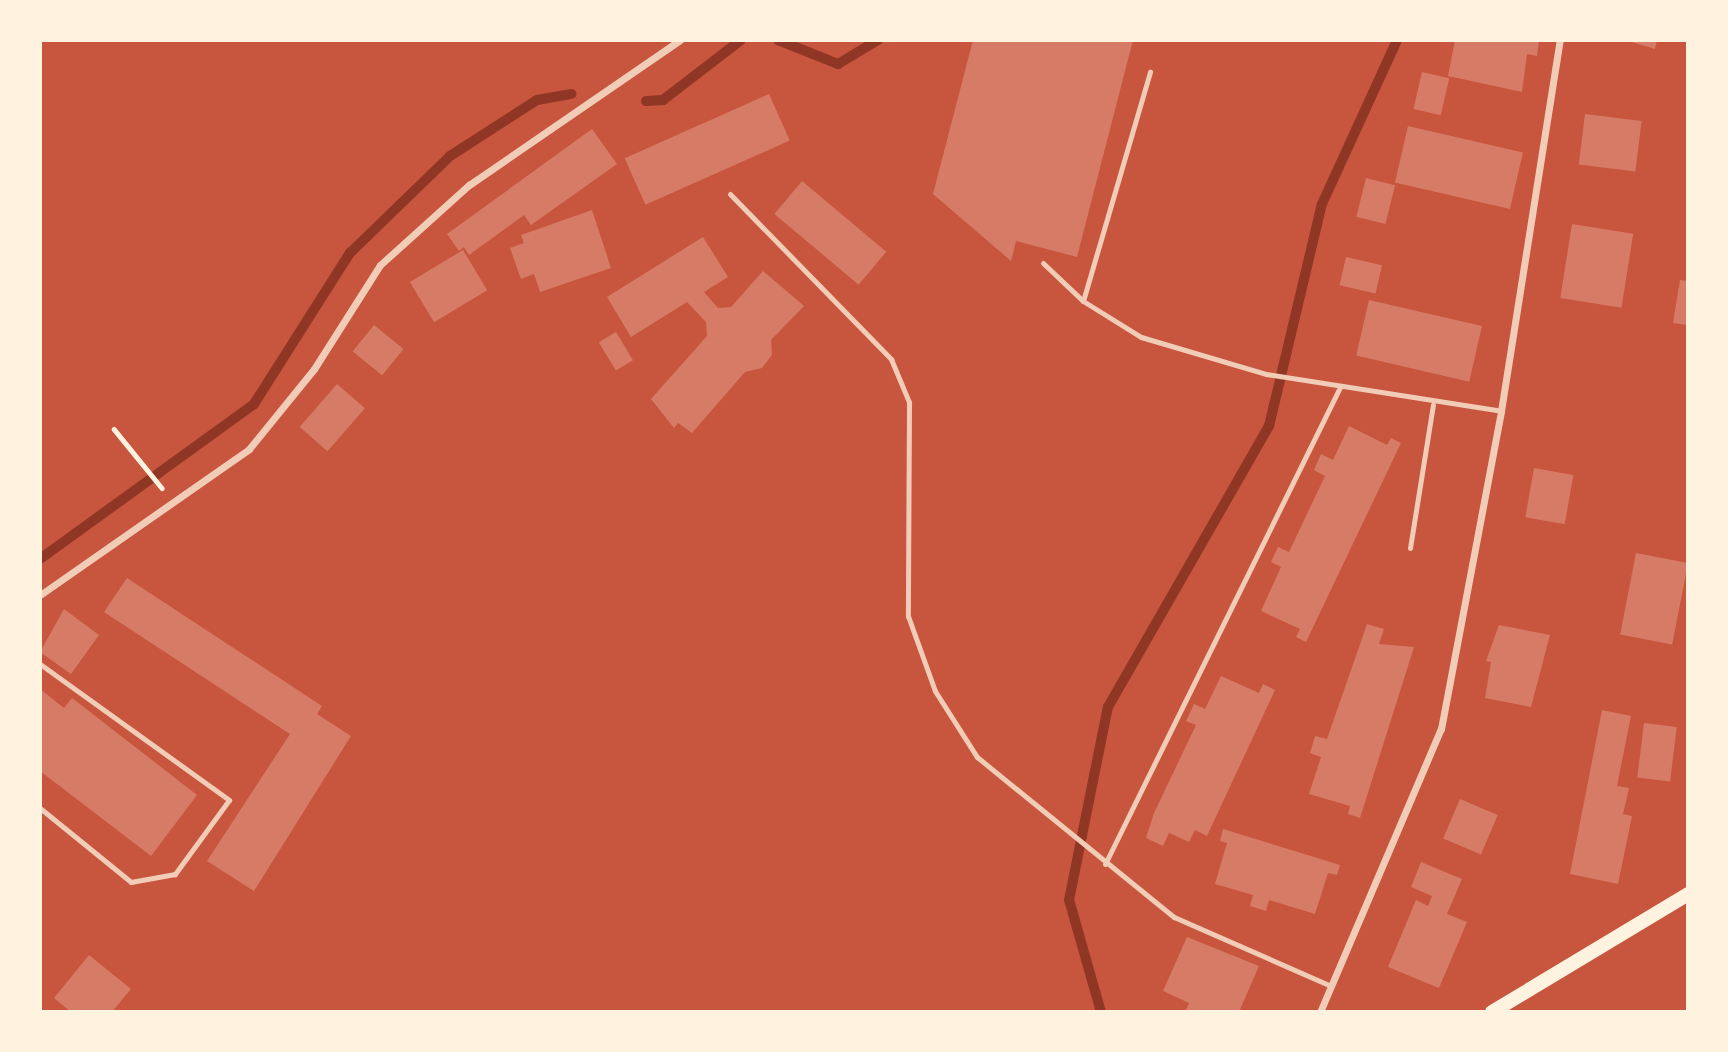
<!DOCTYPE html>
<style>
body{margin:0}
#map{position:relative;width:1728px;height:1052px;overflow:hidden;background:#c8553d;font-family:Rubik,sans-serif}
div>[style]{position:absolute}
.stream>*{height:10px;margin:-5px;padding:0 5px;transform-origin:5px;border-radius:5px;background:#8f3625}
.building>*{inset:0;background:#d67c66;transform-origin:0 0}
.path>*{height:4.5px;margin:-2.25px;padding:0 2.25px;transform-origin:2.25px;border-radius:2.25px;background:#fff3e0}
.service>*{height:5px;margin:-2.5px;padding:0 2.5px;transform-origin:2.5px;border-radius:2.5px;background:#f1ccb7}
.minor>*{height:7px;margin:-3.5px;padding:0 3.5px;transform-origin:3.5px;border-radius:3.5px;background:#f1ccb7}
.secondary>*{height:14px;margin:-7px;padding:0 7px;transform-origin:7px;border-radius:7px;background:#fff3e0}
span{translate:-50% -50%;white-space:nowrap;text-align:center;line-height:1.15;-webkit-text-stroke:7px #fff3e0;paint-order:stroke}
.frame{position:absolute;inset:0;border:42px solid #fff3e0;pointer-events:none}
</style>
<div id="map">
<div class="stream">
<div style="left:778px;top:40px;width:65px;rotate:21.8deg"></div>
<div style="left:838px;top:64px;width:47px;rotate:-31deg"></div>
<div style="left:646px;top:101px;width:17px;rotate:-3deg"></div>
<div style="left:663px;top:100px;width:98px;rotate:-37.6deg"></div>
<div style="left:40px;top:559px;width:264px;rotate:-35.9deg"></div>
<div style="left:254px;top:404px;width:179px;rotate:-57.6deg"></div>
<div style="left:350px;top:253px;width:139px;rotate:-44.1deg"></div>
<div style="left:450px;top:156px;width:103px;rotate:-32.8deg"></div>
<div style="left:537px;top:100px;width:35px;rotate:-10deg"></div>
<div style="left:1101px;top:1012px;width:116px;rotate:-105.9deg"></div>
<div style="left:1069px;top:900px;width:197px;rotate:-78.6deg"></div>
<div style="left:1108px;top:707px;width:324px;rotate:-60.2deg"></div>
<div style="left:1269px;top:426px;width:228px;rotate:-76.6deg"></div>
<div style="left:1322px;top:204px;width:180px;rotate:-65.4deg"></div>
</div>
<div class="building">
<div style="clip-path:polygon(973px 40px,1133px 40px,1077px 257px,1016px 241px,1011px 261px,933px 194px)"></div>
<div style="clip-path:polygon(1455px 40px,1539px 40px,1537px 56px,1527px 54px,1522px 92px,1448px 76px)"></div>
<div style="clip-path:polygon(1625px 40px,1657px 40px,1655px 49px)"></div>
<div style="left:1422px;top:72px;width:28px;height:38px;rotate:13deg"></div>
<div style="left:769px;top:94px;width:51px;height:158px;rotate:66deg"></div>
<div style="left:1585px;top:114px;width:57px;height:51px;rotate:7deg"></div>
<div style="left:1408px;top:126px;width:118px;height:58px;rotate:13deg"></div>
<div style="clip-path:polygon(592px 129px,617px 164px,531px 225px,524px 215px,469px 255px,464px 247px,459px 251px,447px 234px)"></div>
<div style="left:1366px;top:178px;width:30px;height:40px;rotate:14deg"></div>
<div style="left:802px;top:181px;width:110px;height:43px;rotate:40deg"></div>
<div style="clip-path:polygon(592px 210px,611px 268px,540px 292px,534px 274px,521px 279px,510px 248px,524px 243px,521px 235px)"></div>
<div style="left:1572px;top:224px;width:62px;height:75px;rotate:9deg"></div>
<div style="clip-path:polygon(703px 237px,728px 277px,704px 292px,718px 308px,731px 307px,763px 271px,804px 306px,771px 340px,772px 355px,762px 368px,745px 372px,692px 433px,678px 423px,674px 428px,651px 399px,707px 336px,706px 322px,687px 302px,631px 337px,607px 297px)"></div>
<div style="left:463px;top:250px;width:47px;height:62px;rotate:59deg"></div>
<div style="left:1346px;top:257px;width:37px;height:29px;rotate:13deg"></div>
<div style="clip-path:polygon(1680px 280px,1688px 281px,1688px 325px,1673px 323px)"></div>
<div style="left:1369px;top:300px;width:116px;height:57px;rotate:13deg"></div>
<div style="left:374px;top:325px;width:38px;height:34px;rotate:39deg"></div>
<div style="left:616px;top:332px;width:33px;height:20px;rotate:59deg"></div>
<div style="left:337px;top:384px;width:37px;height:57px;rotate:41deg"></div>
<div style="clip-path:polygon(1349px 426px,1387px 445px,1391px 438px,1401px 443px,1306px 642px,1296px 637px,1300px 629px,1261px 611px,1281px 567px,1271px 562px,1278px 547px,1289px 552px,1325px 476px,1314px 470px,1321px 454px,1333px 460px)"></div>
<div style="left:1534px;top:468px;width:40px;height:50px;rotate:10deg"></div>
<div style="left:1636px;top:553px;width:53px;height:83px;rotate:11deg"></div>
<div style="clip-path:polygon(127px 578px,322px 706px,317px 714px,351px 736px,254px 891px,207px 861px,290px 734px,104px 612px)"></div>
<div style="clip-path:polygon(64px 609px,99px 635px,71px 674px,40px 652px)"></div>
<div style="clip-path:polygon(1367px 624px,1384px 629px,1379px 644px,1414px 647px,1360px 818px,1348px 814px,1350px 806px,1309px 794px,1321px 757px,1310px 753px,1315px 736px,1327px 739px)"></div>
<div style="clip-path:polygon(1499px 625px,1550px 635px,1531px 707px,1485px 698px,1491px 662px,1486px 661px)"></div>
<div style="clip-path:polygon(1221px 676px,1259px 693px,1263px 684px,1275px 690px,1207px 836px,1195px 830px,1189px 842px,1169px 833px,1163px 846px,1146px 838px,1154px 813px,1196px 725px,1186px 721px,1194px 704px,1205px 709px)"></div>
<div style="clip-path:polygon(40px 689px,64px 708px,72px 698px,197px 795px,151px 856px,40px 771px)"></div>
<div style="clip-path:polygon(1602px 710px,1631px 716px,1617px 786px,1629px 788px,1623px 814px,1632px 816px,1618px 884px,1570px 874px)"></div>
<div style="left:1644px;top:723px;width:33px;height:55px;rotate:7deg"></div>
<div style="left:1460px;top:799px;width:41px;height:43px;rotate:23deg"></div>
<div style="clip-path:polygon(1223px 829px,1340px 865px,1337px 875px,1328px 873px,1315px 914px,1269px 900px,1266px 911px,1250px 906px,1253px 895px,1215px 884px,1227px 843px,1220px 841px)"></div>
<div style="clip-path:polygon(1421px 862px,1462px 879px,1447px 914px,1467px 922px,1439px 988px,1388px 967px,1416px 900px,1428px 906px,1432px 896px,1411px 887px)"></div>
<div style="clip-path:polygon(1187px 937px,1259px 966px,1239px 1012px,1185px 1012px,1189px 1003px,1163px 991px)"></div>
<div style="clip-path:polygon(89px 955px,131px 989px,112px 1012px,71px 1012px,54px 998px)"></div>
</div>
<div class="path">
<div style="left:114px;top:429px;width:76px;rotate:50.9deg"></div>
</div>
<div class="service">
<div style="left:730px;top:194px;width:231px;rotate:45.7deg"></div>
<div style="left:891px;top:359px;width:47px;rotate:67.3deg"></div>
<div style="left:909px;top:402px;width:214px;rotate:90.3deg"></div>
<div style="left:908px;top:616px;width:80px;rotate:70.2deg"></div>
<div style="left:935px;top:691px;width:78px;rotate:57.5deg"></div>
<div style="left:977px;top:757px;width:254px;rotate:39.1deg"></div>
<div style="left:1174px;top:917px;width:171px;rotate:23.7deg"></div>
<div style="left:1043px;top:263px;width:55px;rotate:43.5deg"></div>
<div style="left:1083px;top:301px;width:68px;rotate:31.8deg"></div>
<div style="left:1141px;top:337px;width:130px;rotate:16.5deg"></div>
<div style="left:1266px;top:374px;width:238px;rotate:8.9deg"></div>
<div style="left:1083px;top:301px;width:239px;rotate:-73.7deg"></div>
<div style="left:1410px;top:548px;width:145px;rotate:-80.9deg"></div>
<div style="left:40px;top:664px;width:233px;rotate:35.7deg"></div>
<div style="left:229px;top:800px;width:92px;rotate:126.1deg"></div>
<div style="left:175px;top:874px;width:45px;rotate:169.7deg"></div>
<div style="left:131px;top:882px;width:117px;rotate:-140.9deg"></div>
<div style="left:1105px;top:864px;width:532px;rotate:-63.77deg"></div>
</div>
<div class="minor">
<div style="left:40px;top:595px;width:255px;rotate:-34.9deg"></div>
<div style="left:249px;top:449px;width:103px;rotate:-50.9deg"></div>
<div style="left:314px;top:369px;width:123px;rotate:-57.6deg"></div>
<div style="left:380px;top:265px;width:120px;rotate:-42deg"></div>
<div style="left:469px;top:185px;width:256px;rotate:-34.5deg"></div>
<div style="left:1320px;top:1012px;width:308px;rotate:-66.9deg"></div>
<div style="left:1441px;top:729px;width:324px;rotate:-79.3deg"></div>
<div style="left:1501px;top:411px;width:376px;rotate:-81deg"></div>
</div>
<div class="secondary">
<div style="left:1492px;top:1012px;width:229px;rotate:-31deg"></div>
</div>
<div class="frame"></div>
</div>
